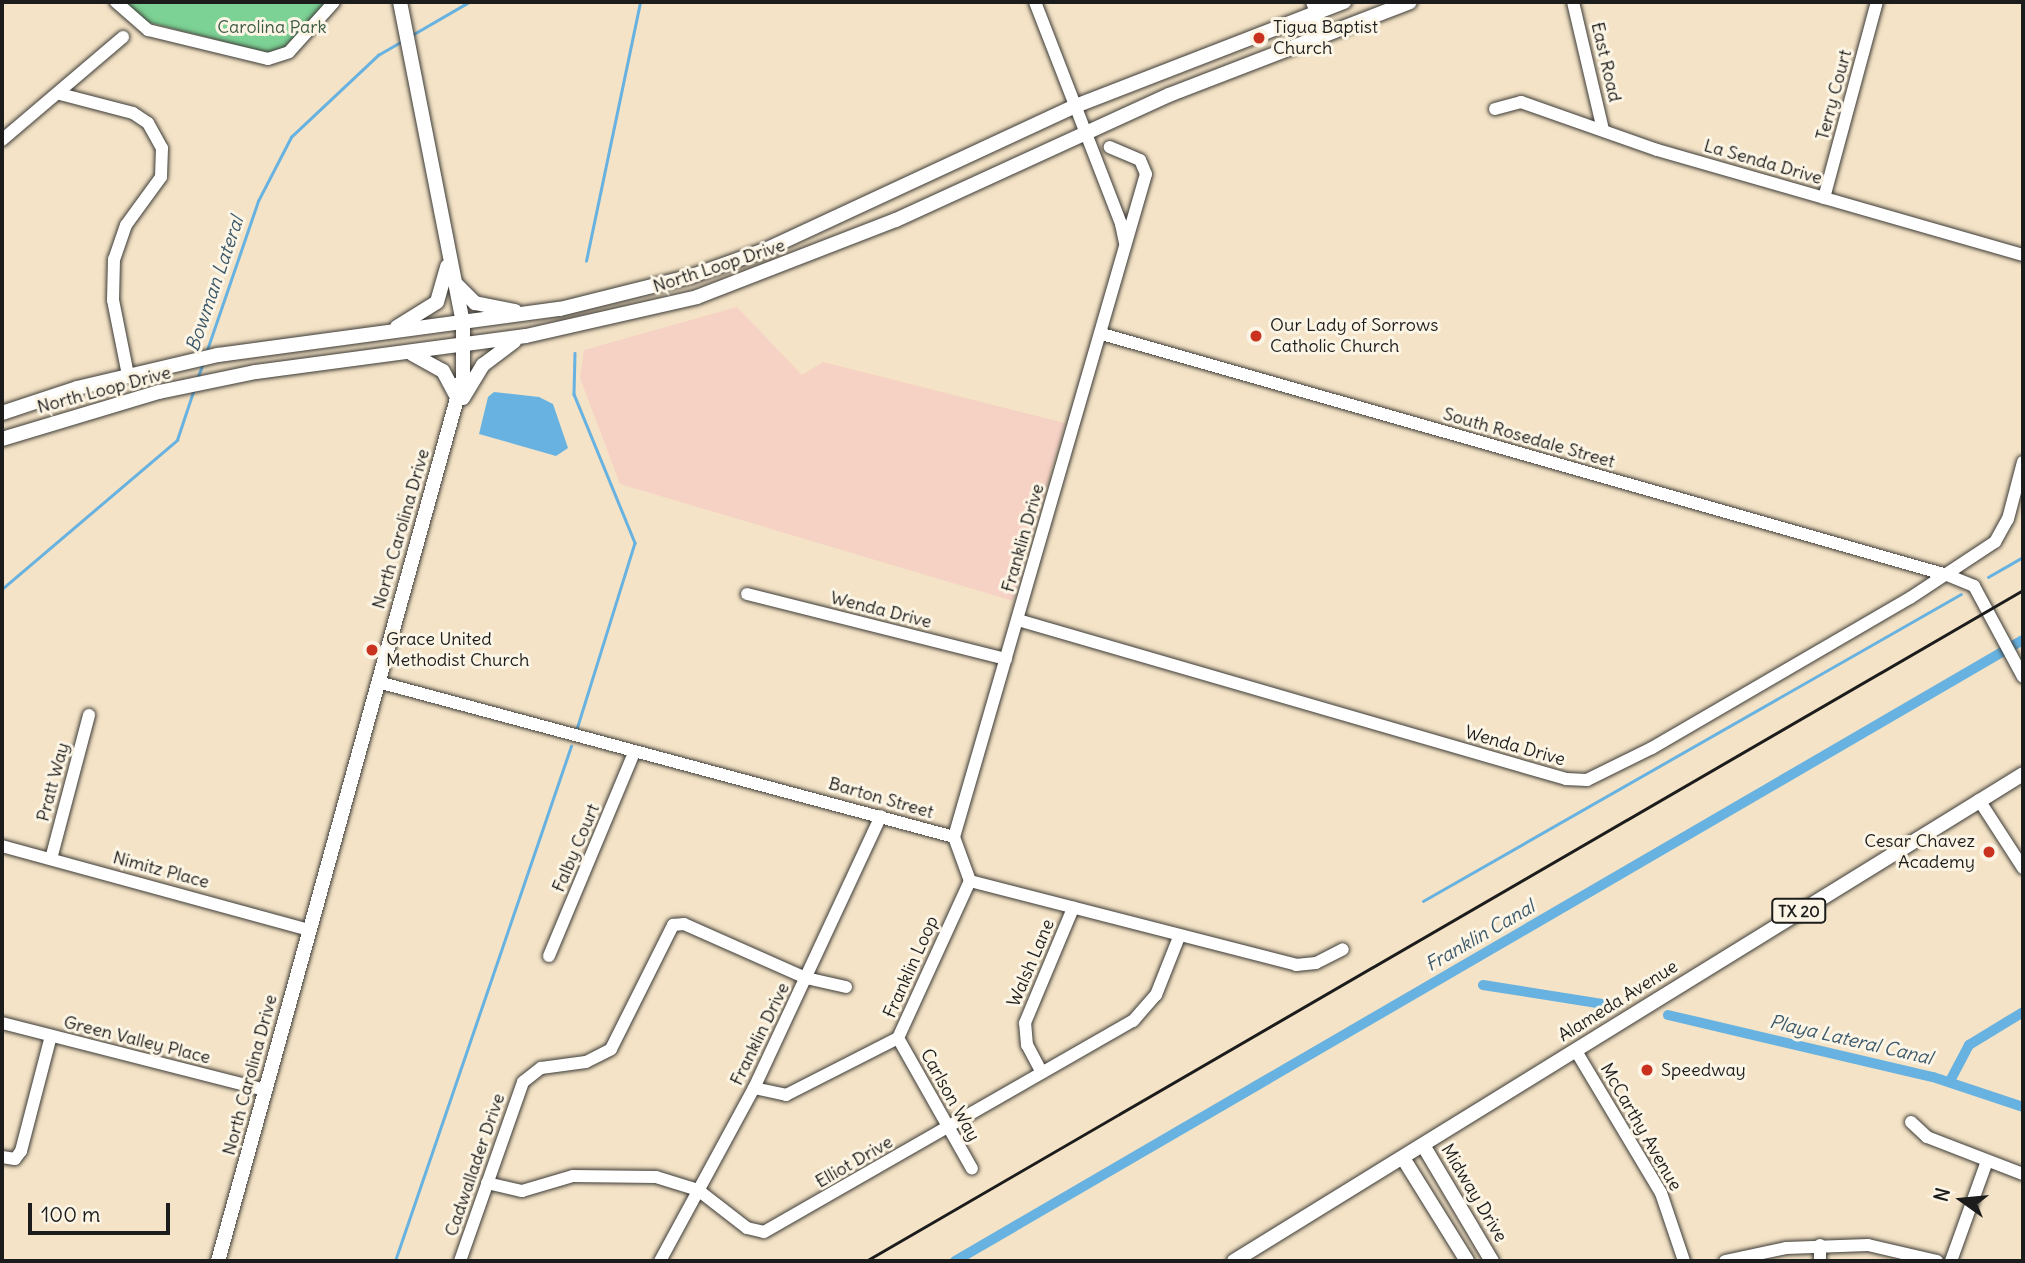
<!DOCTYPE html>
<style>
body{margin:0}
#map{position:relative;width:2025px;height:1263px;overflow:hidden;background:#f4e3c6;font-family:Delius,sans-serif}
div>[style]{position:absolute}
.built>*{inset:0;background:#f6d2c5}
.green>*{inset:0;background:#7cd194}
.water>*{inset:0;background:#67b2e0}
.stream>*{height:2.5px;margin:-1.25px;padding:0 1.25px;transform-origin:1.25px;border-radius:1.25px;background:#67b2e0}
.canal>*{height:10px;margin:-5px;padding:0 5px;transform-origin:5px;border-radius:5px;background:#67b2e0}
.roads{filter:drop-shadow(0 0 2px #3c3a36) drop-shadow(0 0 2px #3c3a36)}
.minor>*{height:12px;margin:-6px;padding:0 6px;transform-origin:6px;border-radius:6px;background:#fff}
.major>*{height:14px;margin:-7px;padding:0 7px;transform-origin:7px;border-radius:7px;background:#fff}
.rail>*{height:2.5px;margin:-1.25px;padding:0 1.25px;transform-origin:1.25px;border-radius:1.25px;background:#1c1c1c}
.dots>*{width:19px;height:19px;translate:-50% -50%;box-sizing:border-box;border:4px solid #fcf5e5;border-radius:50%}
span{translate:-50% -50%;white-space:nowrap;text-align:center;line-height:1.15;-webkit-text-stroke:6px #fcf5e5;paint-order:stroke}
.shield-label span{padding:2px 5px;background:#fcf5e5;border:2px solid;border-radius:5px;-webkit-text-stroke-width:0}
.shield-label{font-size:16px;color:#1c1c1c;font-weight:700}
.park-label{font-size:18px;color:#3e5b46}
.poi-label{font-size:18px;color:#1c1c1c}
.left{translate:0 -50%;text-align:left}
.right{translate:-100% -50%;text-align:right}
.street-label{font-size:18px;color:#1c1c1c}
.water-label{font-size:19px;color:#3a586a;font-style:italic}
.frame{position:absolute;inset:0;border:4px solid #1c1c1c;pointer-events:none}
.north{position:absolute;left:1927px;top:1165px;width:70px;height:70px;-webkit-text-stroke:5px #fcf5e5;paint-order:stroke;rotate:285deg;font-size:19px;font-weight:700;line-height:28px;text-align:center;color:#1c1c1c}
.north::after{content:'';display:block;margin:auto;width:24px;height:32px;background:#1c1c1c;clip-path:polygon(50% 0,100% 100%,50% 72%,0 100%)}
.scale{position:absolute;left:28px;top:1203px;width:142px;height:32px;box-sizing:border-box;border:4px solid #1c1c1c;border-top:0;padding-left:9px;font-size:21px;line-height:24px;white-space:nowrap;color:#1c1c1c;-webkit-text-stroke:5px #fcf5e5;paint-order:stroke}
</style>
<div id="map">
<div class="built">
<div style="clip-path:polygon(737px 307px,802px 375px,823px 362px,1065px 423px,1013px 601px,620px 484px,580px 378px,584px 350px)"></div>
</div>
<div class="green">
<div style="clip-path:polygon(125px 2px,328px 2px,277px 55px,143px 21px)"></div>
</div>
<div class="water">
<div style="clip-path:polygon(494px 392px,539px 397px,553px 404px,568px 448px,556px 456px,479px 434px,488px 397px)"></div>
</div>
<div class="stream">
<div style="left:412px;top:35px;width:66px;rotate:-30.1deg"></div>
<div style="left:586px;top:261px;width:265px;rotate:-78.2deg"></div>
<div style="left:206px;top:353px;width:161px;rotate:-71.1deg"></div>
<div style="left:258px;top:201px;width:72px;rotate:-62.7deg"></div>
<div style="left:291px;top:137px;width:120px;rotate:-43.3deg"></div>
<div style="left:378px;top:55px;width:30px;rotate:-30deg"></div>
<div style="left:575px;top:353px;width:41px;rotate:91.4deg"></div>
<div style="left:574px;top:394px;width:161px;rotate:67.7deg"></div>
<div style="left:635px;top:543px;width:195px;rotate:107.3deg"></div>
<div style="left:197px;top:379px;width:14px;rotate:-69deg"></div>
<div style="left:1988px;top:577px;width:40px;rotate:-29.7deg"></div>
<div style="left:2px;top:589px;width:230px;rotate:-40.4deg"></div>
<div style="left:177px;top:440px;width:54px;rotate:-71.6deg"></div>
<div style="left:1423px;top:901px;width:619px;rotate:-29.71deg"></div>
<div style="left:395px;top:1261px;width:544px;rotate:-71.13deg"></div>
</div>
<div class="canal">
<div style="left:1483px;top:985px;width:135px;rotate:9deg"></div>
<div style="left:1668px;top:1015px;width:272px;rotate:13.2deg"></div>
<div style="left:1933px;top:1077px;width:95px;rotate:18.4deg"></div>
<div style="left:1950px;top:1081px;width:41px;rotate:-62.2deg"></div>
<div style="left:1969px;top:1045px;width:63px;rotate:-31.4deg"></div>
<div style="left:955px;top:1261px;width:1235px;rotate:-30.18deg"></div>
</div>
<div class="roads">
<div class="minor">
<div style="left:116px;top:2px;width:43px;rotate:41.2deg"></div>
<div style="left:148px;top:30px;width:123px;rotate:13.6deg"></div>
<div style="left:268px;top:59px;width:22px;rotate:-18deg"></div>
<div style="left:289px;top:52px;width:67px;rotate:-48deg"></div>
<div style="left:1035px;top:2px;width:238px;rotate:68.8deg"></div>
<div style="left:1121px;top:224px;width:19px;rotate:78deg"></div>
<div style="left:1312px;top:2px;width:34px;rotate:69deg"></div>
<div style="left:1573px;top:2px;width:131px;rotate:76.8deg"></div>
<div style="left:60px;top:94px;width:75px;rotate:14.6deg"></div>
<div style="left:133px;top:113px;width:18px;rotate:34deg"></div>
<div style="left:148px;top:123px;width:29px;rotate:61deg"></div>
<div style="left:162px;top:148px;width:29px;rotate:92deg"></div>
<div style="left:161px;top:177px;width:59px;rotate:126.1deg"></div>
<div style="left:126px;top:225px;width:36px;rotate:109deg"></div>
<div style="left:114px;top:259px;width:41px;rotate:91.4deg"></div>
<div style="left:113px;top:300px;width:76px;rotate:78.7deg"></div>
<div style="left:1495px;top:109px;width:27px;rotate:-15deg"></div>
<div style="left:1521px;top:102px;width:144px;rotate:19.4deg"></div>
<div style="left:1657px;top:150px;width:381px;rotate:16deg"></div>
<div style="left:2px;top:140px;width:159px;rotate:-40.4deg"></div>
<div style="left:1824px;top:198px;width:203px;rotate:-74.9deg"></div>
<div style="left:1102px;top:334px;width:879px;rotate:15.92deg"></div>
<div style="left:1947px;top:575px;width:29px;rotate:22deg"></div>
<div style="left:1974px;top:586px;width:103px;rotate:61.7deg"></div>
<div style="left:747px;top:594px;width:267px;rotate:14.1deg"></div>
<div style="left:1018px;top:620px;width:571px;rotate:16.18deg"></div>
<div style="left:1566px;top:779px;width:21px;rotate:3deg"></div>
<div style="left:1587px;top:780px;width:72px;rotate:-26.2deg"></div>
<div style="left:1652px;top:748px;width:298px;rotate:-30.2deg"></div>
<div style="left:1910px;top:598px;width:102px;rotate:-33.4deg"></div>
<div style="left:1995px;top:542px;width:26px;rotate:-61deg"></div>
<div style="left:2008px;top:519px;width:59px;rotate:-75.3deg"></div>
<div style="left:378px;top:682px;width:596px;rotate:15.06deg"></div>
<div style="left:1979px;top:800px;width:81px;rotate:57.1deg"></div>
<div style="left:954px;top:837px;width:690px;rotate:-73.85deg"></div>
<div style="left:1146px;top:174px;width:15px;rotate:-113deg"></div>
<div style="left:1140px;top:160px;width:33px;rotate:-157deg"></div>
<div style="left:954px;top:837px;width:47px;rotate:70deg"></div>
<div style="left:2px;top:846px;width:319px;rotate:15.3deg"></div>
<div style="left:51px;top:859px;width:149px;rotate:-75.2deg"></div>
<div style="left:970px;top:881px;width:337px;rotate:14.4deg"></div>
<div style="left:1296px;top:965px;width:20px;rotate:-6deg"></div>
<div style="left:1316px;top:963px;width:30px;rotate:-27deg"></div>
<div style="left:549px;top:956px;width:220px;rotate:-67.3deg"></div>
<div style="left:2px;top:1023px;width:271px;rotate:14.3deg"></div>
<div style="left:898px;top:1038px;width:150px;rotate:60.5deg"></div>
<div style="left:1576px;top:1051px;width:165px;rotate:59.1deg"></div>
<div style="left:1661px;top:1193px;width:72px;rotate:71.3deg"></div>
<div style="left:1041px;top:1071px;width:30px;rotate:-118deg"></div>
<div style="left:1027px;top:1045px;width:22px;rotate:-95deg"></div>
<div style="left:1025px;top:1023px;width:125px;rotate:-67.3deg"></div>
<div style="left:754px;top:1088px;width:33px;rotate:12deg"></div>
<div style="left:786px;top:1095px;width:126px;rotate:-27deg"></div>
<div style="left:898px;top:1038px;width:173px;rotate:-65.4deg"></div>
<div style="left:1911px;top:1122px;width:22px;rotate:43deg"></div>
<div style="left:1927px;top:1137px;width:103px;rotate:21.1deg"></div>
<div style="left:2px;top:1157px;width:13px;rotate:9deg"></div>
<div style="left:15px;top:1159px;width:10px;rotate:-53deg"></div>
<div style="left:21px;top:1151px;width:119px;rotate:-75.4deg"></div>
<div style="left:487px;top:1183px;width:36px;rotate:13deg"></div>
<div style="left:522px;top:1191px;width:53px;rotate:-16.4deg"></div>
<div style="left:573px;top:1176px;width:83px;rotate:0.7deg"></div>
<div style="left:656px;top:1177px;width:44px;rotate:17.2deg"></div>
<div style="left:698px;top:1190px;width:62px;rotate:37.8deg"></div>
<div style="left:747px;top:1228px;width:17px;rotate:13deg"></div>
<div style="left:764px;top:1232px;width:425px;rotate:-29.8deg"></div>
<div style="left:1133px;top:1021px;width:35px;rotate:-49deg"></div>
<div style="left:1156px;top:995px;width:62px;rotate:-68.4deg"></div>
<div style="left:460px;top:1261px;width:190px;rotate:-70.6deg"></div>
<div style="left:523px;top:1082px;width:23px;rotate:-38deg"></div>
<div style="left:541px;top:1068px;width:45px;rotate:-7.6deg"></div>
<div style="left:586px;top:1062px;width:28px;rotate:-27deg"></div>
<div style="left:611px;top:1049px;width:139px;rotate:-63.4deg"></div>
<div style="left:673px;top:925px;width:11px;rotate:-5deg"></div>
<div style="left:684px;top:924px;width:133px;rotate:23.9deg"></div>
<div style="left:806px;top:978px;width:41px;rotate:12.7deg"></div>
<div style="left:660px;top:1261px;width:197px;rotate:-61.5deg"></div>
<div style="left:754px;top:1088px;width:300px;rotate:-65deg"></div>
<div style="left:1725px;top:1261px;width:62px;rotate:-12deg"></div>
<div style="left:1786px;top:1248px;width:82px;rotate:-2.1deg"></div>
<div style="left:1868px;top:1245px;width:71px;rotate:13.1deg"></div>
<div style="left:1820px;top:1261px;width:16px;rotate:-90deg"></div>
<div style="left:1951px;top:1261px;width:106px;rotate:-70.2deg"></div>
</div>
<div class="major">
<div style="left:454px;top:282px;width:30px;rotate:45deg"></div>
<div style="left:475px;top:303px;width:41px;rotate:11.3deg"></div>
<div style="left:397px;top:327px;width:47px;rotate:-32deg"></div>
<div style="left:437px;top:302px;width:37px;rotate:-74deg"></div>
<div style="left:412px;top:354px;width:35px;rotate:29deg"></div>
<div style="left:443px;top:371px;width:32px;rotate:62deg"></div>
<div style="left:463px;top:398px;width:39px;rotate:-59deg"></div>
<div style="left:483px;top:365px;width:39px;rotate:-37deg"></div>
<div style="left:2px;top:413px;width:79px;rotate:-18.4deg"></div>
<div style="left:77px;top:388px;width:145px;rotate:-13.2deg"></div>
<div style="left:218px;top:355px;width:345px;rotate:-7.7deg"></div>
<div style="left:560px;top:309px;width:136px;rotate:-14deg"></div>
<div style="left:692px;top:276px;width:77px;rotate:-19.6deg"></div>
<div style="left:765px;top:250px;width:340px;rotate:-24.9deg"></div>
<div style="left:1073px;top:107px;width:291px;rotate:-21.2deg"></div>
<div style="left:2px;top:439px;width:164px;rotate:-16.7deg"></div>
<div style="left:159px;top:392px;width:99px;rotate:-11.7deg"></div>
<div style="left:256px;top:372px;width:272px;rotate:-7.6deg"></div>
<div style="left:526px;top:336px;width:175px;rotate:-12.8deg"></div>
<div style="left:697px;top:297px;width:213px;rotate:-21.2deg"></div>
<div style="left:896px;top:220px;width:300px;rotate:-24.6deg"></div>
<div style="left:1169px;top:95px;width:258px;rotate:-21.1deg"></div>
<div style="left:1423px;top:1145px;width:135px;rotate:59.3deg"></div>
<div style="left:1403px;top:1158px;width:121px;rotate:58.1deg"></div>
<div style="left:218px;top:1261px;width:917px;rotate:-74.51deg"></div>
<div style="left:463px;top:377px;width:54px;rotate:-90deg"></div>
<div style="left:463px;top:323px;width:327px;rotate:-101.1deg"></div>
<div style="left:1234px;top:1261px;width:927px;rotate:-31.68deg"></div>
</div>
</div>
<div class="rail">
<div style="left:866px;top:1261px;width:1337px;rotate:-30.11deg"></div>
</div>
<div class="dots">
<div style="left:1259px;top:38px;background:#c8321e"></div>
<div style="left:1256px;top:336px;background:#c8321e"></div>
<div style="left:372px;top:650px;background:#c8321e"></div>
<div style="left:1989px;top:852px;background:#c8321e"></div>
<div style="left:1647px;top:1070px;background:#c8321e"></div>
</div>
<div class="shield-label">
<span style="left:1799px;top:911px">TX 20</span>
</div>
<div class="park-label">
<span style="left:272px;top:27px">Carolina Park</span>
</div>
<div class="poi-label">
<span class="left" style="left:1273px;top:38px">Tigua Baptist<br>Church</span>
<span class="left" style="left:1270px;top:336px">Our Lady of Sorrows<br>Catholic Church</span>
<span class="left" style="left:386px;top:650px">Grace United<br>Methodist Church</span>
<span class="right" style="left:1975px;top:852px">Cesar Chavez<br>Academy</span>
<span class="left" style="left:1661px;top:1070px">Speedway</span>
</div>
<div class="street-label">
<span style="left:1606px;top:62px;rotate:77deg">East Road</span>
<span style="left:1834px;top:95px;rotate:-75deg">Terry Court</span>
<span style="left:1763px;top:162px;rotate:16deg">La Senda Drive</span>
<span style="left:719px;top:266px;rotate:-18deg">North Loop Drive</span>
<span style="left:104px;top:390px;rotate:-15deg">North Loop Drive</span>
<span style="left:1529px;top:438px;rotate:16deg">South Rosedale Street</span>
<span style="left:401px;top:529px;rotate:-74deg">North Carolina Drive</span>
<span style="left:1023px;top:538px;rotate:-74deg">Franklin Drive</span>
<span style="left:881px;top:610px;rotate:14deg">Wenda Drive</span>
<span style="left:1515px;top:746px;rotate:16deg">Wenda Drive</span>
<span style="left:53px;top:782px;rotate:-75deg">Pratt Way</span>
<span style="left:881px;top:798px;rotate:16deg">Barton Street</span>
<span style="left:576px;top:848px;rotate:-67deg">Falby Court</span>
<span style="left:161px;top:870px;rotate:15deg">Nimitz Place</span>
<span style="left:1031px;top:963px;rotate:-67deg">Walsh Lane</span>
<span style="left:911px;top:967px;rotate:-66deg">Franklin Loop</span>
<span style="left:1618px;top:1001px;rotate:-32deg">Alameda Avenue</span>
<span style="left:760px;top:1034px;rotate:-64deg">Franklin Drive</span>
<span style="left:137px;top:1040px;rotate:14deg">Green Valley Place</span>
<span style="left:250px;top:1075px;rotate:-75deg">North Carolina Drive</span>
<span style="left:950px;top:1095px;rotate:61deg">Carlson Way</span>
<span style="left:1641px;top:1127px;rotate:60deg">McCarthy Avenue</span>
<span style="left:854px;top:1162px;rotate:-30deg">Elliot Drive</span>
<span style="left:475px;top:1165px;rotate:-71deg">Cadwallader Drive</span>
<span style="left:1474px;top:1193px;rotate:59deg">Midway Drive</span>
</div>
<div class="water-label">
<span style="left:215px;top:284px;rotate:-71deg">Bowman Lateral</span>
<span style="left:1480px;top:936px;rotate:-30deg">Franklin Canal</span>
<span style="left:1851px;top:1040px;rotate:13deg">Playa Lateral Canal</span>
</div>
<div class="frame"></div>
<div class="north">N</div>
<div class="scale">100 m</div>
</div>
